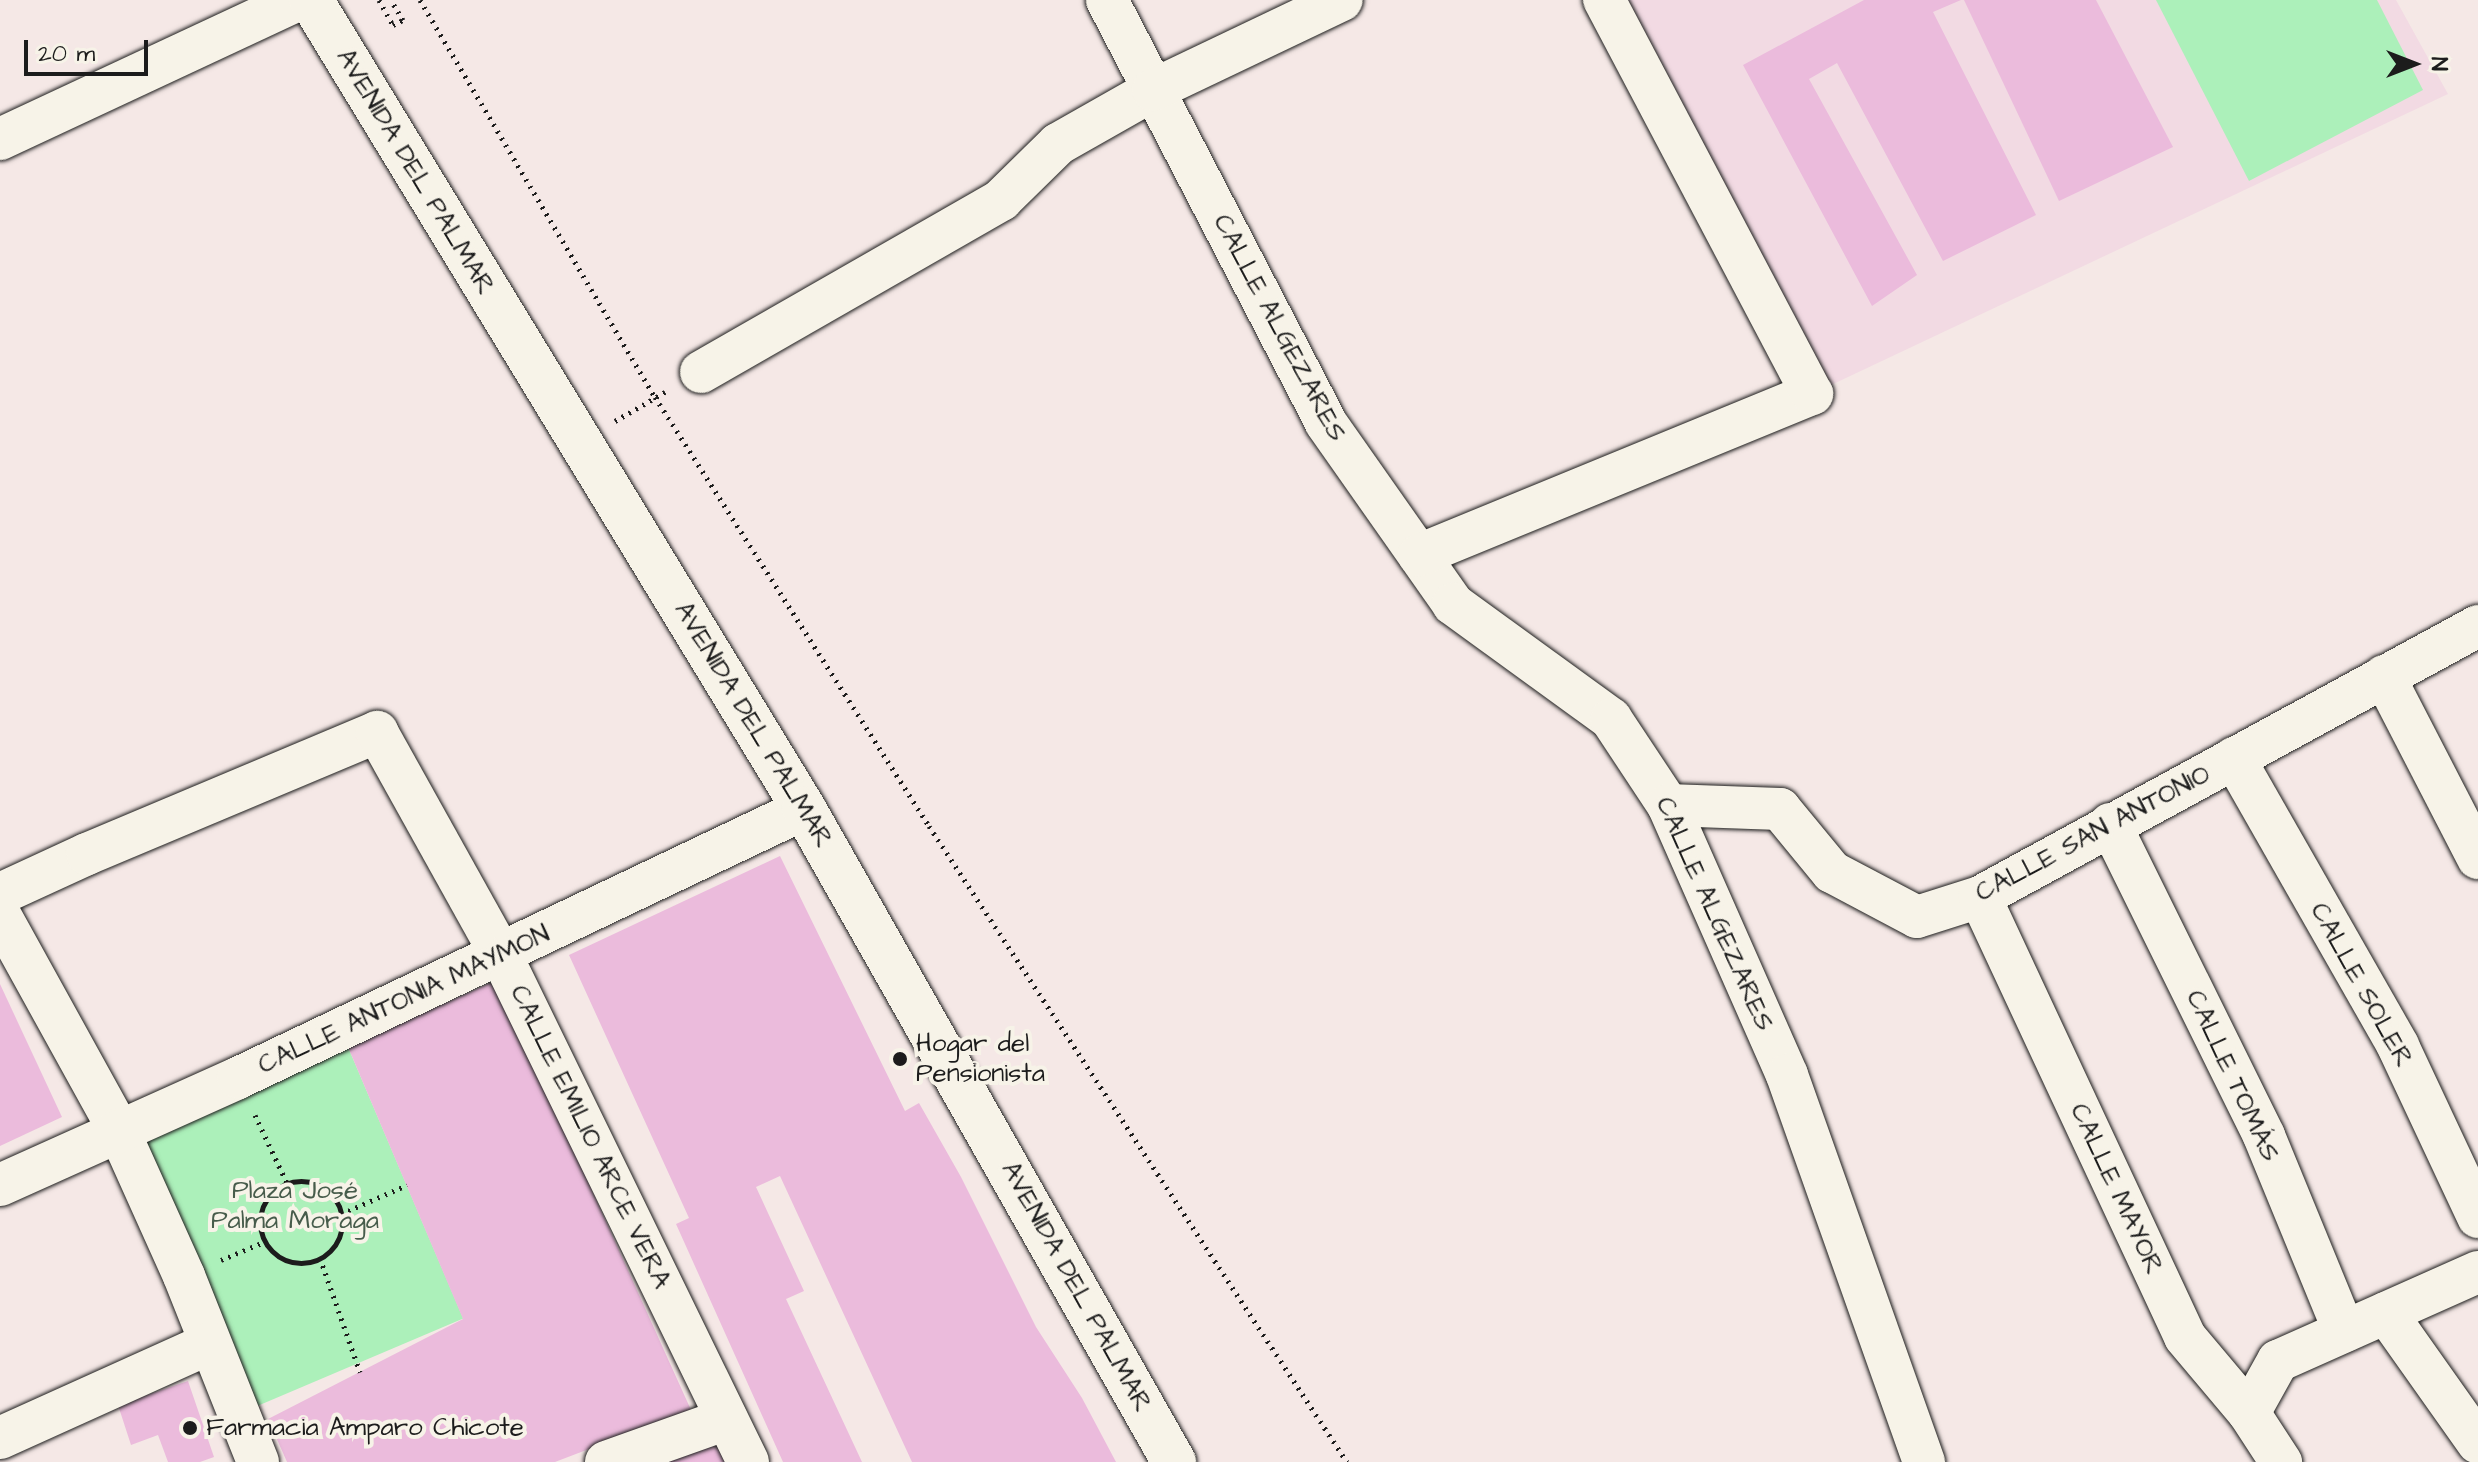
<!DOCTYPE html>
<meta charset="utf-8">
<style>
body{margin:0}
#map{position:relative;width:2478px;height:1462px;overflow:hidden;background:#f5e8e6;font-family:"Architects Daughter",sans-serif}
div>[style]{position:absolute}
.built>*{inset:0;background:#f2dae3}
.green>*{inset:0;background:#acf0ba;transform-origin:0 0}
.building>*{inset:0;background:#ebbbdc}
.path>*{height:5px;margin-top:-2.5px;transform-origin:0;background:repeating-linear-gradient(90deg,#1c1c1c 0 2px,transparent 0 8px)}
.path>.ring{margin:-2.5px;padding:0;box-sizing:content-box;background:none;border:5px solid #1c1c1c;border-radius:50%}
.roads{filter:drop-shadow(0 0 2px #1c1c1c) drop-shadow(0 0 2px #1c1c1c)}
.minor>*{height:42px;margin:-21px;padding:0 21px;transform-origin:21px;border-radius:21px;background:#f7f3e8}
.major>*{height:44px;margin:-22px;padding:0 22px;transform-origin:22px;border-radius:22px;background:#f7f3e8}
.dots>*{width:22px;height:22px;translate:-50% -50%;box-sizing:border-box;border:4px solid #f7f3e8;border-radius:50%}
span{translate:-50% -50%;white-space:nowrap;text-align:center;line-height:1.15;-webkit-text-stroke:8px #f7f3e8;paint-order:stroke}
.street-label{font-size:26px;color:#1c1c1c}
.poi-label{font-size:26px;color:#1c1c1c}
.left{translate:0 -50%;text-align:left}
.park-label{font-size:26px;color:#475c4b}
.north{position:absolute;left:2374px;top:24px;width:80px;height:80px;-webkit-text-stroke:6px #f7f3e8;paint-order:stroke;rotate:90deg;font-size:22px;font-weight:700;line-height:32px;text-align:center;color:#1c1c1c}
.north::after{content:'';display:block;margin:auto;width:28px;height:36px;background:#1c1c1c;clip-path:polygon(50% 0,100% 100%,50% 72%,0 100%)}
.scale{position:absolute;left:24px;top:40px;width:124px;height:36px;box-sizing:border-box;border:4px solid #1c1c1c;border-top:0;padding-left:10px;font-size:24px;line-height:28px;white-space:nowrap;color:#1c1c1c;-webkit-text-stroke:6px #f7f3e8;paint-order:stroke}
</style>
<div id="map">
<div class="built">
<div style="clip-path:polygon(1604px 0,2396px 0,2448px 94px,1812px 394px)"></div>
</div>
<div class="green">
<div style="clip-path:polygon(2156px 0,2377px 0,2423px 90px,2249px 181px)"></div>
<div style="left:348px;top:1047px;width:295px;height:225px;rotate:67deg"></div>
</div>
<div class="building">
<div style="clip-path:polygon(1864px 0,1961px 0,1933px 12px,2036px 215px,1943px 261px,1837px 63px,1809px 79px,1917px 275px,1872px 306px,1743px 65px)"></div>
<div style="clip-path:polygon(1964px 0,2096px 0,2173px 147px,2059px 201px)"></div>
<div style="clip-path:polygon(780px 856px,905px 1111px,919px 1103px,961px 1177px,1036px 1327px,1082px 1398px,1116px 1462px,912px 1462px,780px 1176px,756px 1187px,804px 1291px,786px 1299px,862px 1462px,783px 1462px,676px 1224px,689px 1218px,569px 955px)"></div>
<div style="clip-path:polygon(497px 980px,691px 1410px,555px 1462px,287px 1462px,268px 1419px,463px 1319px,348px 1047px)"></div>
<div style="clip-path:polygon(0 984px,62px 1117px,0 1146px)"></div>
<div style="clip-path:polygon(188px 1381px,214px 1457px,200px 1462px,168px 1462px,158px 1435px,131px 1445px,118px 1405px)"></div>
<div style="clip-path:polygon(723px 1428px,737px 1462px,643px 1462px)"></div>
</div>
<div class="path">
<div style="left:379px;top:0;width:29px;rotate:61deg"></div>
<div style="left:393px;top:25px;width:11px;rotate:-27deg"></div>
<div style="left:403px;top:20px;width:23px;rotate:-121deg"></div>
<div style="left:420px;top:0;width:461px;rotate:59.4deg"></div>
<div style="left:655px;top:397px;width:509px;rotate:57.43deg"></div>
<div style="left:929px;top:826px;width:761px;rotate:56.69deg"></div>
<div style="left:615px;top:421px;width:58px;rotate:-30.1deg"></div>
<div style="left:255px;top:1115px;width:75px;rotate:64.8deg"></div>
<div class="ring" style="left:260px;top:1181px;width:77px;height:77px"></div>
<div style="left:341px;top:1214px;width:72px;rotate:-23.7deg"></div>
<div style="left:320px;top:1258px;width:121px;rotate:70.7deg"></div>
<div style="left:221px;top:1260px;width:47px;rotate:-22.7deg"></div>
</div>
<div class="roads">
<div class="minor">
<div style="left:1107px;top:0;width:476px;rotate:62.6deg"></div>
<div style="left:1326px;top:423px;width:221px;rotate:54.9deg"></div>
<div style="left:1453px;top:604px;width:195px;rotate:36deg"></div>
<div style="left:1611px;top:719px;width:103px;rotate:56.5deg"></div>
<div style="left:1668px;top:805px;width:295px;rotate:66.2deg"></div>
<div style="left:1787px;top:1075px;width:411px;rotate:70.5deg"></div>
<div style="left:0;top:139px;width:329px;rotate:-25deg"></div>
<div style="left:701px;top:372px;width:346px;rotate:-29.8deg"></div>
<div style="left:1001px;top:200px;width:80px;rotate:-44.5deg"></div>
<div style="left:1058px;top:144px;width:109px;rotate:-29.6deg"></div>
<div style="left:1153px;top:90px;width:209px;rotate:-25.5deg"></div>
<div style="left:1419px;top:555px;width:425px;rotate:-22.3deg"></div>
<div style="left:1812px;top:394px;width:446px;rotate:-117.8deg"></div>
<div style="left:2384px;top:676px;width:205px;rotate:62.7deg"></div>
<div style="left:2234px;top:758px;width:331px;rotate:60.3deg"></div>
<div style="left:2398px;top:1046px;width:189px;rotate:64.9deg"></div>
<div style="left:1668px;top:805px;width:112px;rotate:2deg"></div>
<div style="left:1780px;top:809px;width:82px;rotate:50.5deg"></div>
<div style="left:1832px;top:872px;width:96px;rotate:27.9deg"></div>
<div style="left:1917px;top:917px;width:66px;rotate:-17.6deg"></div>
<div style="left:1980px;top:897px;width:567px;rotate:-28.55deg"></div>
<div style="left:2110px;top:824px;width:348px;rotate:63.7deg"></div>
<div style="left:2264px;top:1136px;width:211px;rotate:67.7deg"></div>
<div style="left:0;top:894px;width:96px;rotate:-24.7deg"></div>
<div style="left:87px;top:854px;width:315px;rotate:-22.8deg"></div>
<div style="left:377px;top:732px;width:253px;rotate:60.9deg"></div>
<div style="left:500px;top:953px;width:566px;rotate:64.02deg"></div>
<div style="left:1980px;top:897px;width:485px;rotate:65deg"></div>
<div style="left:2185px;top:1337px;width:99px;rotate:49.9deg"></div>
<div style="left:2249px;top:1413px;width:59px;rotate:56.9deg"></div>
<div style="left:0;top:915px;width:244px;rotate:61.1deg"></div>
<div style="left:118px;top:1129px;width:161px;rotate:65.8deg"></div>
<div style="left:184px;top:1276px;width:200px;rotate:68.3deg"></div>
<div style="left:0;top:1185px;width:261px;rotate:-24.2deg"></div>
<div style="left:238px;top:1078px;width:627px;rotate:-25.42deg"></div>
<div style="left:2386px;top:1313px;width:159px;rotate:54.7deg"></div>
<div style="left:2249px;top:1413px;width:60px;rotate:-60.9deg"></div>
<div style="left:2278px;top:1361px;width:219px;rotate:-24deg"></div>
<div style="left:0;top:1438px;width:230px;rotate:-24.3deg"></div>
<div style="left:606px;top:1462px;width:128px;rotate:-19.6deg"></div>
</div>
<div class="major">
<div style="left:311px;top:0;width:947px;rotate:58.64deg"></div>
<div style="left:804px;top:809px;width:751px;rotate:60.46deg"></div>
</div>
</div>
<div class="dots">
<div style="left:900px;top:1059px;background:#1c1c1c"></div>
<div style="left:190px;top:1428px;background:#1c1c1c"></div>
</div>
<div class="street-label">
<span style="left:415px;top:172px;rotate:59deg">AVENIDA DEL PALMAR</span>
<span style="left:1279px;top:328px;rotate:62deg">CALLE ALGEZARES</span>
<span style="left:753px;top:725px;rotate:59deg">AVENIDA DEL PALMAR</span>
<span style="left:2093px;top:834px;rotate:-28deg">CALLE SAN ANTONIO</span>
<span style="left:1714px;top:914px;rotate:66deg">CALLE ALGEZARES</span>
<span style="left:2361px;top:985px;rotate:61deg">CALLE SOLER</span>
<span style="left:404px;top:1000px;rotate:-25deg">CALLE ANTONIA MAYMON</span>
<span style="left:2232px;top:1076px;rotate:65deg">CALLE TOMÁS</span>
<span style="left:590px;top:1137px;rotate:64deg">CALLE EMILIO ARCE VERA</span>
<span style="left:2116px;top:1189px;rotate:65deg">CALLE MAYOR</span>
<span style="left:1076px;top:1287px;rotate:61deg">AVENIDA DEL PALMAR</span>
</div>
<div class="poi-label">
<span class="left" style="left:916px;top:1059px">Hogar del<br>Pensionista</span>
<span class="left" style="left:206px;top:1428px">Farmacia Amparo Chicote</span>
</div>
<div class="park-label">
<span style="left:295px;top:1206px">Plaza José<br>Palma Moraga</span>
</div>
<div class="north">N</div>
<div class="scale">20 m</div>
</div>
